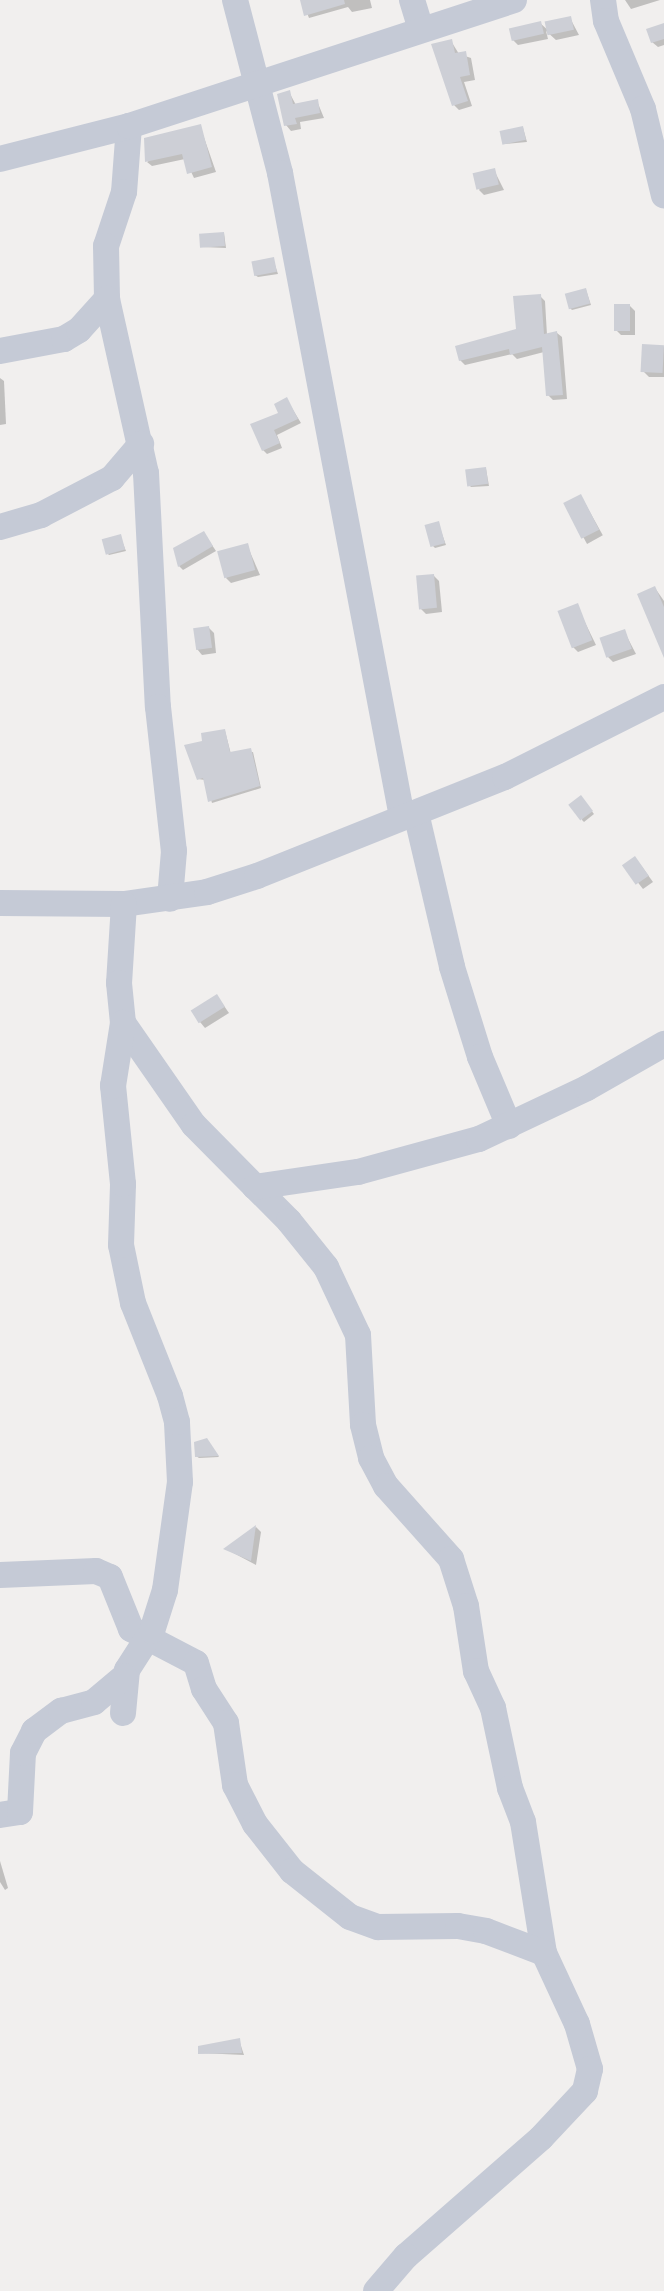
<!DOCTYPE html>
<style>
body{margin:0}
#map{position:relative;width:664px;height:2291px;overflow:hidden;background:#f1efee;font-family:Quicksand,sans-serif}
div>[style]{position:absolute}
.shadow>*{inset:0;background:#0003;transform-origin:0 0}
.building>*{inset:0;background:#cdcfd6;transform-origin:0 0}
.minor>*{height:26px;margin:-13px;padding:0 13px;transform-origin:13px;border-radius:13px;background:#c5cad6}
span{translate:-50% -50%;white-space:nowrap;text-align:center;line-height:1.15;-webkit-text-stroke:5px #fff;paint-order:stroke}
</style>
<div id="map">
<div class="shadow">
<div style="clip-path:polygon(302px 0,370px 0,372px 8px,352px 12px,348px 7px,309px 18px)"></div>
<div style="clip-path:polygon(625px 0,660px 0,631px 9px)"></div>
<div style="clip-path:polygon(570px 18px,579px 35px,556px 40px,546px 31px,548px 39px,518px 45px,513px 40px,540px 23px,550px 32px)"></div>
<div style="clip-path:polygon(664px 24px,664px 45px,658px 47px,652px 42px)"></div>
<div style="clip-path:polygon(451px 41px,459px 54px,471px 58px,475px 80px,464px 82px,472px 106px,459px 110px,454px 105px)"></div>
<div style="clip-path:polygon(289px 92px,296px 105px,317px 101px,324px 118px,300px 122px,301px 129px,291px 131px,286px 125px)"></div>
<div style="clip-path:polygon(200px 126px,216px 172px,194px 178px,185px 159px,152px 166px,147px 162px)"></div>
<div style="clip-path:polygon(523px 128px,527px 142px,504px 144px)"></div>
<div style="clip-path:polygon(494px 170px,504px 190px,484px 195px,479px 190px)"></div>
<div style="clip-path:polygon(224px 233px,226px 248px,202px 247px)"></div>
<div style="clip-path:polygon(273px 259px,278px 274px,258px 277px,255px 275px)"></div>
<div style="clip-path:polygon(586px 290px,591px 305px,572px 310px,570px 308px)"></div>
<div style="clip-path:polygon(540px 296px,545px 301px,547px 335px,557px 333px,562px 337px,567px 399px,553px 400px,548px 395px,544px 352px,517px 359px,512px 354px,465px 365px,460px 360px,518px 331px)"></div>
<div style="clip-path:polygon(630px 306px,635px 311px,635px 335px,621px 335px,616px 330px)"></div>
<div style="clip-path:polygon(664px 346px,664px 377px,649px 377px,643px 371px)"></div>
<div style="clip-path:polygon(0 378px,4px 381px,6px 424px,0 425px)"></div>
<div style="clip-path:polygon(287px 400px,301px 423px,277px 435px,282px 448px,267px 454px,263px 450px)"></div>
<div style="clip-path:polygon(486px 469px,489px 486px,471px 487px,469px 485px)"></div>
<div style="left:581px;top:496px;width:45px;height:18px;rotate:61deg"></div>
<div style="clip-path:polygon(438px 523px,446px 545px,435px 548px,433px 546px)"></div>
<div style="clip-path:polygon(204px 533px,216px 551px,183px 570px,179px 566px)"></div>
<div style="clip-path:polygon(120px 536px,126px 551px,109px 555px,107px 553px)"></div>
<div style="clip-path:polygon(247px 545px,260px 575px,231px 583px,226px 578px)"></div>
<div style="clip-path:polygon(434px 576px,439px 581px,442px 612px,426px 614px,421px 609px)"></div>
<div style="clip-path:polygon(655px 588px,664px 601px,664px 644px)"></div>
<div style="clip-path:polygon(577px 606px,596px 645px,578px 652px,573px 647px)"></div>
<div style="clip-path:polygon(209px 628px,214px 633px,216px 653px,202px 655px,197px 649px)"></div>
<div style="clip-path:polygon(624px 631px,636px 654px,613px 662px,607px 656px)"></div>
<div style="clip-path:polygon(225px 731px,231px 754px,253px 752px,261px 788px,212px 803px,205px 780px,198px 779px,204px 743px)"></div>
<div style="clip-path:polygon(583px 800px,594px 814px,584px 822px,582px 820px)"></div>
<div style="clip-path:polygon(640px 864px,653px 882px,643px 889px,625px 866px)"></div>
<div style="clip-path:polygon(217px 996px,229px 1013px,205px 1028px,200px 1022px)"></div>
<div style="clip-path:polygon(208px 1443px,219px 1457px,199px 1458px,196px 1456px)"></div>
<div style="clip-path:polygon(256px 1527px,261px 1532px,256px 1565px,226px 1549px)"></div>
<div style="clip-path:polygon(0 1861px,8px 1888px,5px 1890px,0 1882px)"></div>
<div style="clip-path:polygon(239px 2040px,244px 2055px,200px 2053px)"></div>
</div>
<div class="building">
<div style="clip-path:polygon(300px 0,344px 0,345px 4px,304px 16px)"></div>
<div style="left:571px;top:16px;width:14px;height:27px;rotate:78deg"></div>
<div style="left:541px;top:21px;width:13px;height:33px;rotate:77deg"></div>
<div style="clip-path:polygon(664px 23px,664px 39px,651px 43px,646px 29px)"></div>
<div style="clip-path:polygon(452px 39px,455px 53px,466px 51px,470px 75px,460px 77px,468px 101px,452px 106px,431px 44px)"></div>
<div style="clip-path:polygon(290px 90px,293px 104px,318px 99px,320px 113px,295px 118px,297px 124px,284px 126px,277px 94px)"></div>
<div style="clip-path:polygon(201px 124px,212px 167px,187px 174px,182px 154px,145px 162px,144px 138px)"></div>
<div style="left:523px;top:126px;width:14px;height:24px;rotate:78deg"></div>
<div style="left:495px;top:168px;width:17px;height:23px;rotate:77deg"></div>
<div style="left:224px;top:232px;width:14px;height:25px;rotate:86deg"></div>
<div style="left:274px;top:257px;width:15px;height:23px;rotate:79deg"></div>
<div style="left:586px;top:288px;width:16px;height:22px;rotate:75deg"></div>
<div style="clip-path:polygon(541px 294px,544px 334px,557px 331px,563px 395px,546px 396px,542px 347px,510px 355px,509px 349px,459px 361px,455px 346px,516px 329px,513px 296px)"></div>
<div style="left:614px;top:304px;width:16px;height:27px"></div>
<div style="left:642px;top:344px;width:22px;height:28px;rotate:3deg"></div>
<div style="clip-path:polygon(287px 397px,298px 419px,274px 430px,280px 443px,262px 451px,250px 424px,278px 413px,274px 404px)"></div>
<div style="left:486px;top:467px;width:17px;height:21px;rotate:83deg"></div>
<div style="left:581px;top:494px;width:40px;height:20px;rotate:63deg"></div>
<div style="left:439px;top:521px;width:23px;height:15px;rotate:75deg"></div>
<div style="clip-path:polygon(204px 531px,213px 546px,178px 567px,173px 548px)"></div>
<div style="left:121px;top:534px;width:16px;height:20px;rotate:75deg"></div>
<div style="left:248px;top:543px;width:28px;height:32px;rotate:75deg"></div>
<div style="left:434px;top:574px;width:34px;height:18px;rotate:85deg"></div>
<div style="clip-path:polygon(655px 586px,664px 607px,664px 658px,637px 594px)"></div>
<div style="left:578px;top:603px;width:40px;height:22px;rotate:69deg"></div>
<div style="left:209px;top:626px;width:22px;height:16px;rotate:82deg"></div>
<div style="left:625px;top:629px;width:21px;height:27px;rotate:71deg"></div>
<div style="clip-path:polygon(225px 729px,230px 752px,251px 748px,260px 786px,208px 802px,203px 778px,197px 780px,184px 745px,202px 741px,201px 733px)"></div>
<div style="left:581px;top:795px;width:20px;height:16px;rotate:53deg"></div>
<div style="left:635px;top:856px;width:24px;height:16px;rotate:55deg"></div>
<div style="left:217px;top:994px;width:15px;height:31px;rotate:58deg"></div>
<div style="clip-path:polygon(207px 1438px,219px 1456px,195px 1457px,194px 1442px)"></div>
<div style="clip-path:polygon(256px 1525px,251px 1561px,223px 1549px)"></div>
<div style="clip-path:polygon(240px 2038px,242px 2053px,198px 2054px,198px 2046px)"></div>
</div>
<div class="minor">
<div style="left:235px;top:0;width:179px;rotate:75.4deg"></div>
<div style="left:280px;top:173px;width:655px;rotate:79.27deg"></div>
<div style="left:412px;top:0;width:31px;rotate:73deg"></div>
<div style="left:603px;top:0;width:21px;rotate:82deg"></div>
<div style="left:606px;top:21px;width:95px;rotate:67.2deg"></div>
<div style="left:643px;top:109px;width:89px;rotate:76.4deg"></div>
<div style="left:129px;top:126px;width:66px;rotate:94.3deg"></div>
<div style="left:124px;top:192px;width:57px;rotate:108.4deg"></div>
<div style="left:106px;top:246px;width:53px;rotate:88.9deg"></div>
<div style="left:107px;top:299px;width:178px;rotate:77.4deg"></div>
<div style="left:146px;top:473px;width:234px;rotate:87.1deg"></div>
<div style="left:158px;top:707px;width:145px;rotate:83.7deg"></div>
<div style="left:174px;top:851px;width:48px;rotate:94.8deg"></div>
<div style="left:0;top:159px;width:133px;rotate:-14.3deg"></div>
<div style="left:129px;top:126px;width:405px;rotate:-18.1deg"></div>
<div style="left:0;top:351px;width:65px;rotate:-10.6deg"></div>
<div style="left:64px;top:339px;width:17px;rotate:-31deg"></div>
<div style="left:79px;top:330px;width:42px;rotate:-47.9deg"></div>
<div style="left:0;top:527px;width:43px;rotate:-16.3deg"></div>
<div style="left:41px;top:515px;width:80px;rotate:-27.5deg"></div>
<div style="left:112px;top:478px;width:45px;rotate:-49.5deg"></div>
<div style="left:416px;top:813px;width:158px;rotate:76.8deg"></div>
<div style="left:452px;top:967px;width:94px;rotate:72.7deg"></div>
<div style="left:480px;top:1057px;width:75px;rotate:67.2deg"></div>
<div style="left:0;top:903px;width:124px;rotate:0.5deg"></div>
<div style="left:124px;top:904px;width:84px;rotate:-8.2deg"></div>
<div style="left:207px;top:892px;width:52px;rotate:-17.7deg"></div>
<div style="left:257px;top:876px;width:267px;rotate:-21.8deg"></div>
<div style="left:505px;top:777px;width:178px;rotate:-26.7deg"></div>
<div style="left:124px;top:904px;width:79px;rotate:93.6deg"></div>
<div style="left:119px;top:983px;width:40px;rotate:84.3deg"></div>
<div style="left:123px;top:1023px;width:124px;rotate:55.2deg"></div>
<div style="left:194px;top:1125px;width:135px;rotate:45.3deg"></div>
<div style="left:289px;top:1221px;width:59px;rotate:51.2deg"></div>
<div style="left:326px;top:1267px;width:75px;rotate:64.8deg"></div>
<div style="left:358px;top:1335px;width:90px;rotate:86.8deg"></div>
<div style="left:363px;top:1425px;width:34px;rotate:76deg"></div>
<div style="left:371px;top:1458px;width:32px;rotate:62deg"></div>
<div style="left:386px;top:1486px;width:98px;rotate:48.3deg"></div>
<div style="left:451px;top:1559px;width:49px;rotate:72.3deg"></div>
<div style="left:466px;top:1606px;width:66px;rotate:81.3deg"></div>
<div style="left:476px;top:1671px;width:41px;rotate:65.3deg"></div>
<div style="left:493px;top:1708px;width:82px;rotate:78deg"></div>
<div style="left:510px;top:1788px;width:36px;rotate:69deg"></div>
<div style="left:523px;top:1822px;width:133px;rotate:80.9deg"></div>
<div style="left:544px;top:1953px;width:78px;rotate:65.1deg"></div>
<div style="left:577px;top:2024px;width:47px;rotate:73.9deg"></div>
<div style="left:590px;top:2069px;width:23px;rotate:103deg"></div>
<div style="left:585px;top:2091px;width:64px;rotate:133.1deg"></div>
<div style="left:541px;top:2138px;width:179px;rotate:138.8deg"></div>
<div style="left:406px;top:2256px;width:46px;rotate:130.6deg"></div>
<div style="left:255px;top:1187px;width:104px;rotate:-8.3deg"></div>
<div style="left:358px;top:1172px;width:125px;rotate:-15.3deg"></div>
<div style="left:479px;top:1139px;width:119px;rotate:-25.3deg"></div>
<div style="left:587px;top:1088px;width:89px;rotate:-29.7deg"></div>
<div style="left:0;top:1575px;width:96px;rotate:-2.4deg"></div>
<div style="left:96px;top:1571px;width:15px;rotate:23deg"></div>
<div style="left:110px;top:1577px;width:56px;rotate:68deg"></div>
<div style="left:131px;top:1629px;width:73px;rotate:27.6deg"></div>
<div style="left:196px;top:1663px;width:27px;rotate:73deg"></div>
<div style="left:204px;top:1689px;width:40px;rotate:57.1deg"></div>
<div style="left:226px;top:1723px;width:63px;rotate:81.7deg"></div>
<div style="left:235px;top:1785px;width:44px;rotate:62.9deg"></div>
<div style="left:255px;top:1824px;width:60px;rotate:51.8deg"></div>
<div style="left:292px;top:1871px;width:74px;rotate:38.4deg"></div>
<div style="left:350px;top:1917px;width:30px;rotate:20deg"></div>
<div style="left:378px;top:1927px;width:80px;rotate:-0.7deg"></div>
<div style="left:458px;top:1926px;width:28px;rotate:10deg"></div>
<div style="left:486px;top:1931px;width:62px;rotate:20.8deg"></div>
<div style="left:123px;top:1713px;width:43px;rotate:-84.7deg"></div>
<div style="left:127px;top:1670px;width:46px;rotate:-57.3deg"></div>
<div style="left:152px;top:1631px;width:43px;rotate:-72.4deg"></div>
<div style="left:165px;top:1590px;width:109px;rotate:-82.1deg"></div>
<div style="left:180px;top:1482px;width:60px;rotate:-92.9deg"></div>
<div style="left:177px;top:1422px;width:27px;rotate:-105deg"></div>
<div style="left:170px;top:1396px;width:100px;rotate:-111.7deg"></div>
<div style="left:133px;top:1303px;width:59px;rotate:-101.7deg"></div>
<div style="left:121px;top:1245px;width:61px;rotate:-88.1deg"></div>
<div style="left:123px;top:1184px;width:99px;rotate:-95.8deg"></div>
<div style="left:113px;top:1086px;width:64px;rotate:-81deg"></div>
<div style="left:0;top:1815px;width:20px;rotate:-9deg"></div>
<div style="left:20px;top:1812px;width:59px;rotate:-87.1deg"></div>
<div style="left:23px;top:1753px;width:25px;rotate:-63deg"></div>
<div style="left:34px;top:1731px;width:34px;rotate:-37deg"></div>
<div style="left:61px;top:1711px;width:34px;rotate:-15deg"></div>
<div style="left:94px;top:1702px;width:40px;rotate:-40deg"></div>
</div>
</div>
